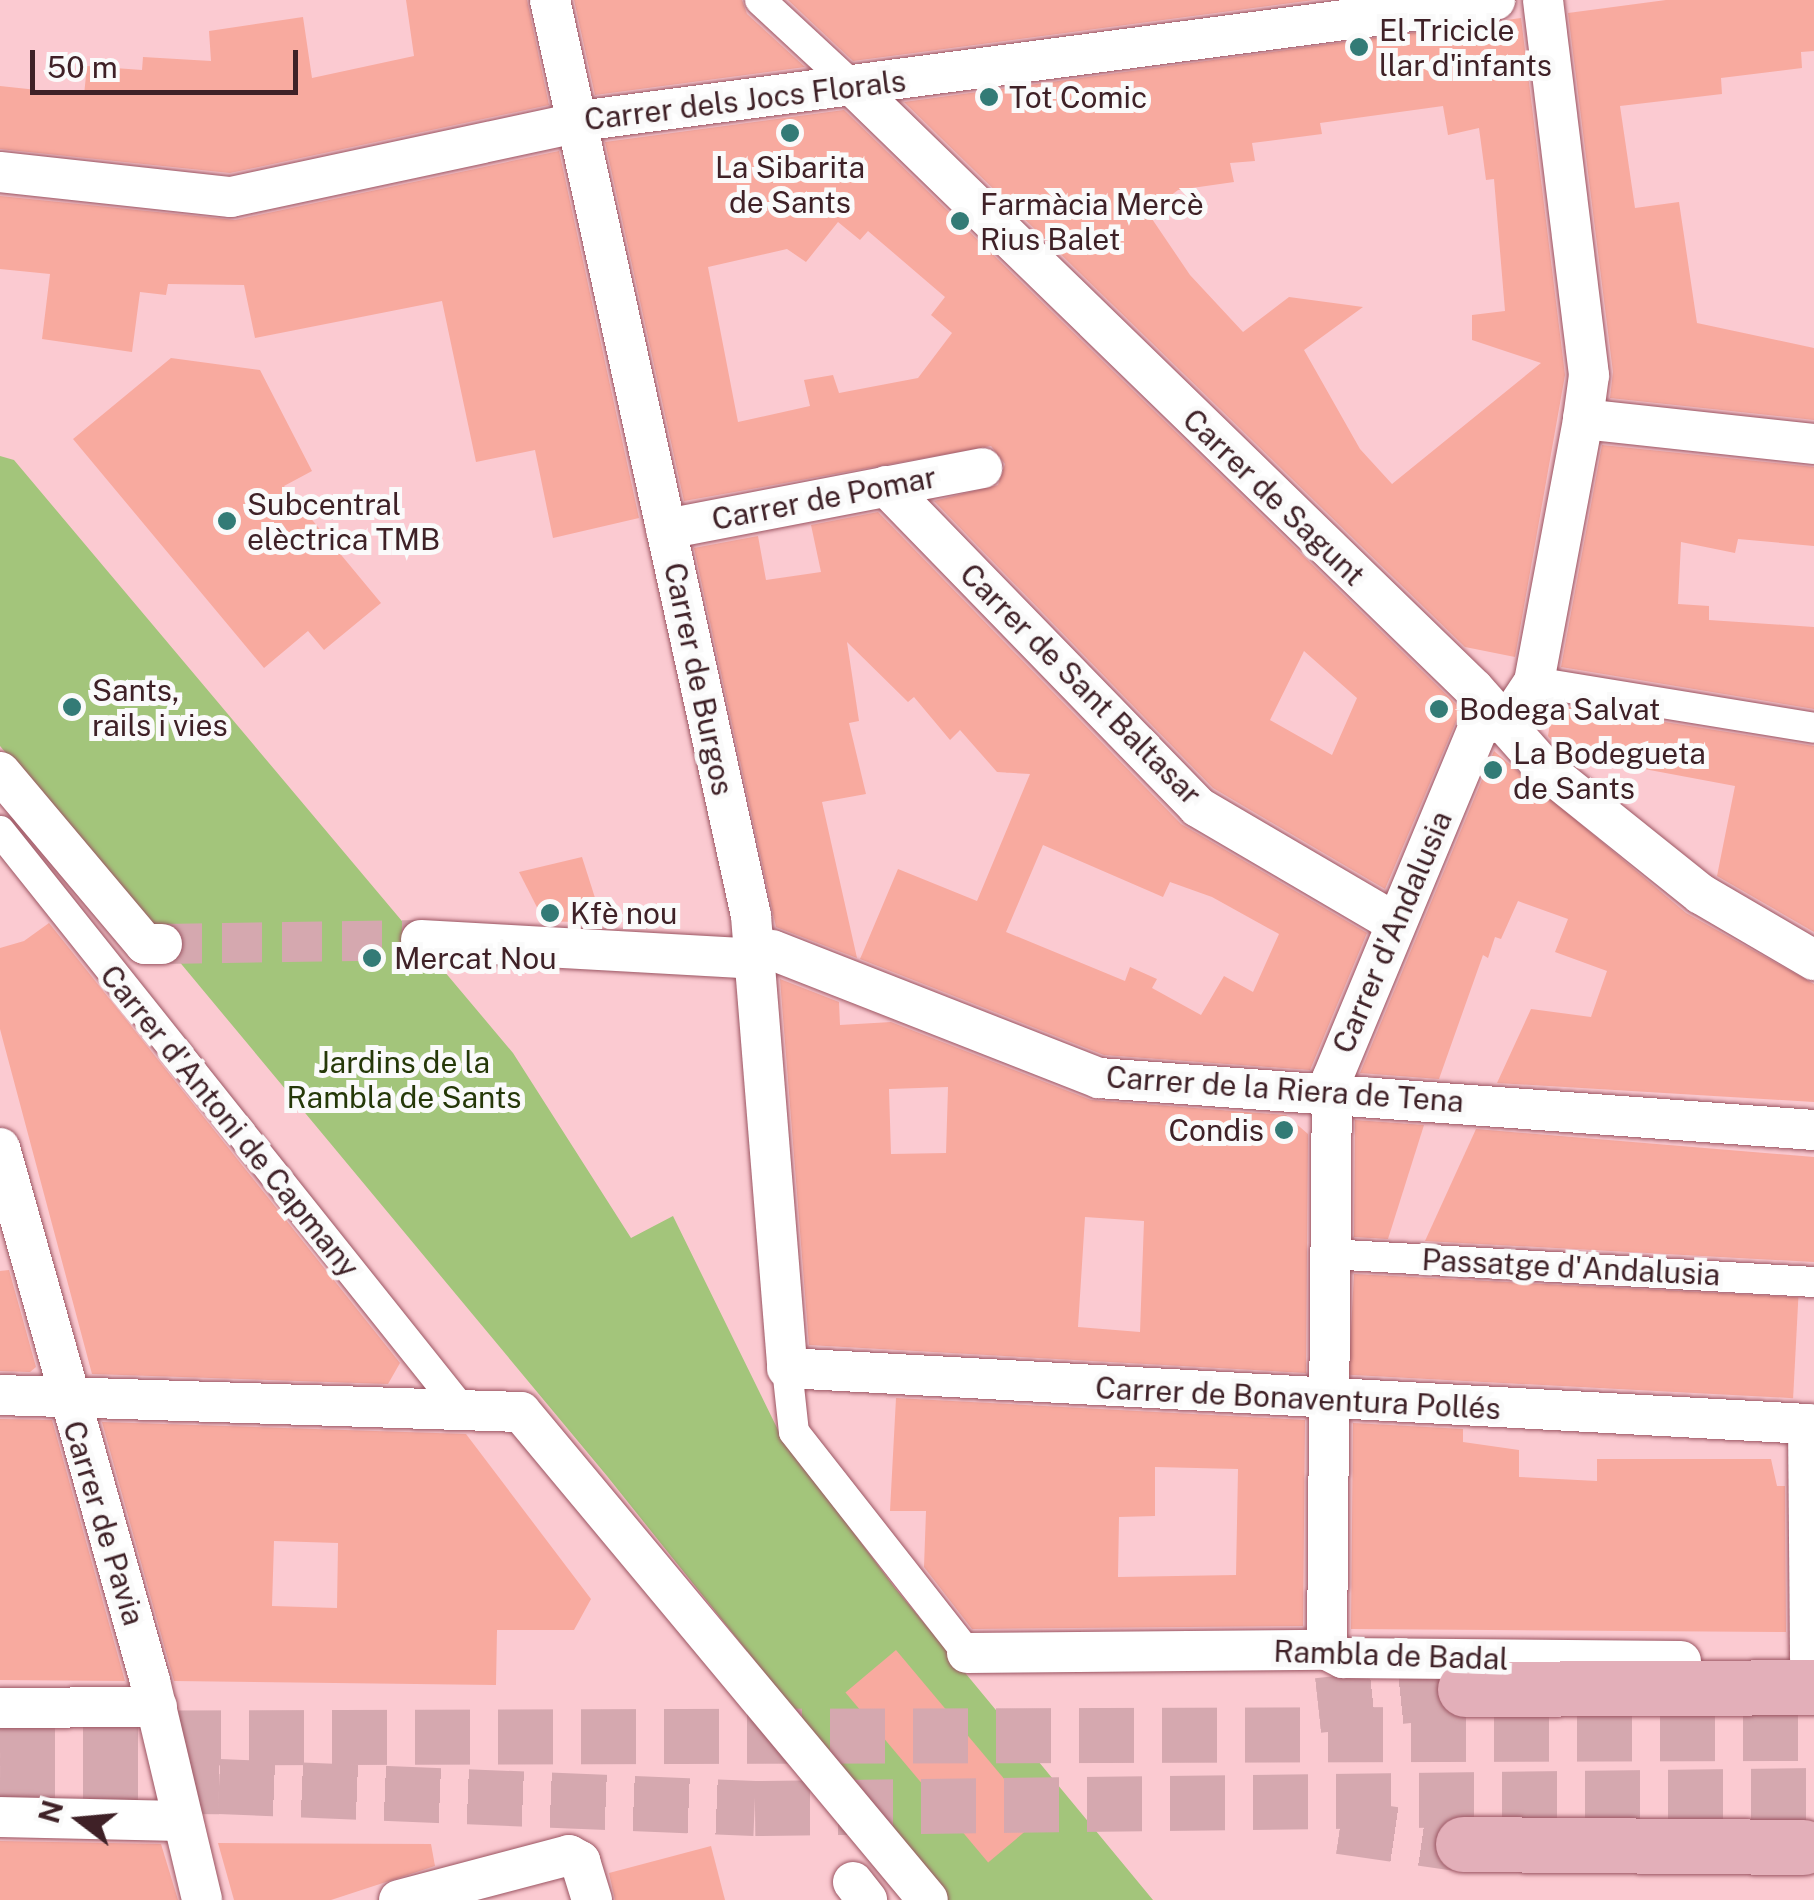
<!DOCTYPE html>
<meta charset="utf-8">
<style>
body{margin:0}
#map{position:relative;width:1814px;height:1900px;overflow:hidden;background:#fbcad1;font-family:"Public Sans",sans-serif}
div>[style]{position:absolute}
.green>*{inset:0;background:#a3c57b}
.building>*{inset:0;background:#f8aa9f;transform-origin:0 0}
.minor-tunnel>*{height:40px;margin-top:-20px;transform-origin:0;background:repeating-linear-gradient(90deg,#d5a8af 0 40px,transparent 0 60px)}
.primary-tunnel>*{height:55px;margin-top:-27.5px;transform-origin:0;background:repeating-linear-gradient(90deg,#d5a8af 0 55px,transparent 0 83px)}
.roads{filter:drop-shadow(0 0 2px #9b5562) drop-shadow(0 0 2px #9b5562)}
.pedestrian>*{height:30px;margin:-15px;padding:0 15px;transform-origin:15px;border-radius:15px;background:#fff}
.minor>*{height:40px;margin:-20px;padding:0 20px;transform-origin:20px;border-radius:20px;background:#fff}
.primary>*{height:55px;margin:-27.5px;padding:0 27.5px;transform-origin:27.5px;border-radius:27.5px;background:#e3afb9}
.dots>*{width:28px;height:28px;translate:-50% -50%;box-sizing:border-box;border:5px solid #fafafa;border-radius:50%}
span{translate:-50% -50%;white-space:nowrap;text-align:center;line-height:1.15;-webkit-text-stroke:10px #fafafa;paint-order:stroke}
.poi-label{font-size:30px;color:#3f2127}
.left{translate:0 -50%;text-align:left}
.right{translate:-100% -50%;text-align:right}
.street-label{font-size:30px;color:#3f2127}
.park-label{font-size:30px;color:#253808}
.north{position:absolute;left:30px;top:1770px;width:100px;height:100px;-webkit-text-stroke:8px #fafafa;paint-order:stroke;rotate:286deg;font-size:28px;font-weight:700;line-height:40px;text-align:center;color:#3f2127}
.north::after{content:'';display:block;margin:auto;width:35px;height:45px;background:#3f2127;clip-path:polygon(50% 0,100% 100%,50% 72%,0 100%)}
.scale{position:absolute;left:30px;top:50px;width:268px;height:45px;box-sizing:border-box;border:5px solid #3f2127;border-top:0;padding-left:12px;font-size:30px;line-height:35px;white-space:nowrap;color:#3f2127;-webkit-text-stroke:8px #fafafa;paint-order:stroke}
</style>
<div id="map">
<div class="green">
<div style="clip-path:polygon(0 456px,14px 460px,513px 1053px,631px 1238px,673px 1216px,781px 1436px,895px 1588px,1153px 1900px,946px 1900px,607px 1476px,0 746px)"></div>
</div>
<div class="building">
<div style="clip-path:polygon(406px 0,527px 0,549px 105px,230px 173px,0 149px,0 86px,84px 95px,87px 66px,142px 70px,143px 57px,211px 61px,209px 31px,303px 17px,312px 78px,414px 56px)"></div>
<div style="clip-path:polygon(574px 0,742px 0,747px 14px,805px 67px,595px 95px)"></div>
<div style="clip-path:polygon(788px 0,1314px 0,853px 61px)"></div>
<div style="clip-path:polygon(1666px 0,1814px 0,1814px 51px,1801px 52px,1802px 68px,1721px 78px,1722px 94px,1620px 106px,1635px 208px,1679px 202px,1697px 323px,1814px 348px,1814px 420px,1610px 398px,1613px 372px,1568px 13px)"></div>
<div style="clip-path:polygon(evenodd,1521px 18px,1565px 375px,1515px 657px,1465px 647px,904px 102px,1521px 18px,1443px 106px,1448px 135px,1479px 128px,1486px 180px,1494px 179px,1505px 311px,1472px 315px,1472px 340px,1541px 363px,1392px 484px,1360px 449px,1304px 350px,1363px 307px,1289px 297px,1243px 332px,1190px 275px,1148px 213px,1178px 190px,1234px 182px,1230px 163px,1255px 161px,1252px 143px,1322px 134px,1320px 123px,1443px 106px)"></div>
<div style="clip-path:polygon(evenodd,844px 110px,1456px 704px,1458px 717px,1385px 889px,1213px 788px,934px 501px,998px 485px,1005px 464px,991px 446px,684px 501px,605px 142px,844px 110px,838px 222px,860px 240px,868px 231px,945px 297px,931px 315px,952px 333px,918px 378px,839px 393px,833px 375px,804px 380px,810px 406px,738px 422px,708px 267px,787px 249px,806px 262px,838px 222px,844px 110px,1304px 651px,1357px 698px,1332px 755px,1270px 720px,1304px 651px)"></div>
<div style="clip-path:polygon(559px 151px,639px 518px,553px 538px,535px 450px,476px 462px,442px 301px,255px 338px,244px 285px,168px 284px,166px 295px,140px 292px,132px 352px,42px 339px,50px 274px,0 269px,0 196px,235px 220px)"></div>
<div style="clip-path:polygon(171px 358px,260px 370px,312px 471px,284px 486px,381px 603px,324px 650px,308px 631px,264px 668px,73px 439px)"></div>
<div style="clip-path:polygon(1602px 445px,1814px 467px,1814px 546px,1738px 539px,1735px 553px,1681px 542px,1678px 604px,1709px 606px,1709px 620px,1814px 627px,1814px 709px,1561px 667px)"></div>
<div style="clip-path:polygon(evenodd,878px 512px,1181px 824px,1367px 933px,1310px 1070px,1104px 1055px,860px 959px,898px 869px,977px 901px,1030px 774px,997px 772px,960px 730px,950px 740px,914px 697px,908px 702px,847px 642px,859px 721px,849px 723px,866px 794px,822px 802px,857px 958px,776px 927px,694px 548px,758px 536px,766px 580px,821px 572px,811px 525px,878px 512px,1043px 845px,1163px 897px,1170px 882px,1212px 897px,1279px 934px,1253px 992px,1224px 976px,1201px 1015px,1152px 988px,1157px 979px,1130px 967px,1125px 981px,1006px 932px,1043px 845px)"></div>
<div style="clip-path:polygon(1553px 704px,1814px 746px,1814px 932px,1717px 876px,1735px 786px,1564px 754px,1548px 736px)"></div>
<div style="clip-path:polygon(1494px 751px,1686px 913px,1814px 984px,1814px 1102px,1497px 1083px,1531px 1009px,1591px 1017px,1607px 971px,1555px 952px,1568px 919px,1518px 901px,1501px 939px,1495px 937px,1488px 958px,1483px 955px,1439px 1079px,1360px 1073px)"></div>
<div style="clip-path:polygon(582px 857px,603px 923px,544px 921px,519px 872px)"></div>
<div style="clip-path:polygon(49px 923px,400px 1363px,388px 1384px,92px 1374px,0 1029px,0 948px,24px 941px)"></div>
<div style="clip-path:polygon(evenodd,780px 979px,839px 1002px,840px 1025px,891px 1022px,1091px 1100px,1286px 1115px,1308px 1134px,1306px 1373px,809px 1345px,780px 979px,948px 1087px,946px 1153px,891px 1154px,889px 1089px,948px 1087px,780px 979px,1085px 1217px,1144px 1221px,1140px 1332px,1078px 1327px,1085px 1217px)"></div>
<div style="clip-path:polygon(1355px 1120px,1424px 1125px,1388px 1239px,1354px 1237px)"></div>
<div style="clip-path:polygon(1476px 1129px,1814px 1157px,1814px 1262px,1425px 1241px)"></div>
<div style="clip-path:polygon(9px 1270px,36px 1367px,30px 1372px,0 1371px,0 1271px)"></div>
<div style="left:1354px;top:1274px;width:445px;height:101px;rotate:3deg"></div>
<div style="clip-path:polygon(evenodd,896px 1398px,1305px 1420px,1303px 1626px,972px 1629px,924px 1567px,926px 1511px,890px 1511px,896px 1398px,1155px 1467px,1238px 1469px,1236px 1575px,1118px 1577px,1119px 1517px,1155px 1516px,1155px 1467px)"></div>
<div style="clip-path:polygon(0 1419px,52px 1420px,125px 1681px,0 1680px)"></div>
<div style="clip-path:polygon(evenodd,102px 1422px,466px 1434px,591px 1599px,574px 1630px,497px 1630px,496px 1685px,174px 1681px,102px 1422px,274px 1541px,338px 1543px,337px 1608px,272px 1606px,274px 1541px)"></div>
<div style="clip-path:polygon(1353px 1423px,1463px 1429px,1463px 1442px,1519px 1450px,1519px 1477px,1597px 1481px,1597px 1459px,1771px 1459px,1777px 1486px,1785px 1486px,1786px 1632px,1351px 1629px)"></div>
<div style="left:896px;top:1650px;width:222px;height:66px;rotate:50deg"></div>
<div style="clip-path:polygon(0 1841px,161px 1844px,178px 1900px,0 1900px)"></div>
<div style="clip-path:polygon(218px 1843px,431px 1844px,435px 1866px,331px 1900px,234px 1900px)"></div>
<div style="clip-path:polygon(711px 1846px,725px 1900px,615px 1900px,609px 1873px)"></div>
</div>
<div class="minor-tunnel">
<div style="left:162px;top:944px;width:259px;rotate:-0.9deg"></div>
</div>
<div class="primary-tunnel">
<div style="left:1318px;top:1705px;width:148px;rotate:-6.2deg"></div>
<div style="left:0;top:1738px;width:1814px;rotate:-0.16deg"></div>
<div style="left:0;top:1785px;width:219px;rotate:0.3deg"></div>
<div style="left:219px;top:1786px;width:536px;rotate:2.35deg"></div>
<div style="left:755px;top:1808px;width:1059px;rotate:-0.7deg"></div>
<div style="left:1340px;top:1826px;width:124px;rotate:8.3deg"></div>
</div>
<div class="roads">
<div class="pedestrian">
<div style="left:760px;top:0;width:128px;rotate:42.8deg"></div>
<div style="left:1534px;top:682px;width:284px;rotate:9.3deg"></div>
<div style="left:0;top:831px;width:741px;rotate:51.41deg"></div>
<div style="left:1328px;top:1254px;width:487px;rotate:3.3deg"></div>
<div style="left:787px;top:1368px;width:64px;rotate:83.8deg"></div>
<div style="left:794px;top:1432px;width:281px;rotate:51.9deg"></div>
</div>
<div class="minor">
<div style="left:550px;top:0;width:938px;rotate:77.62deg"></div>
<div style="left:751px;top:916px;width:453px;rotate:85.4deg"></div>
<div style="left:787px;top:1368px;width:1023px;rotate:3.14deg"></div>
<div style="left:1808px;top:1424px;width:239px;rotate:89.5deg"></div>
<div style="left:854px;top:87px;width:864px;rotate:44.16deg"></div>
<div style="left:1474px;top:689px;width:108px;rotate:48.4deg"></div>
<div style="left:1546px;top:770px;width:198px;rotate:38.7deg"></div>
<div style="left:1701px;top:894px;width:131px;rotate:30.3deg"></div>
<div style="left:0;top:172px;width:232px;rotate:6.2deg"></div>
<div style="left:231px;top:197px;width:372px;rotate:-12.1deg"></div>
<div style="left:595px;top:119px;width:908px;rotate:-7.53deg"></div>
<div style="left:1583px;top:419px;width:232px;rotate:6.2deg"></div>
<div style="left:886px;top:486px;width:448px;rotate:45.8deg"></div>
<div style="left:1198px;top:807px;width:229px;rotate:30.4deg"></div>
<div style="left:666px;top:529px;width:322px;rotate:-10.9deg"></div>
<div style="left:0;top:772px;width:225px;rotate:49.9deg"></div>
<div style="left:145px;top:944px;width:17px"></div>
<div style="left:421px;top:940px;width:321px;rotate:3.2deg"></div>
<div style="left:741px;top:958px;width:32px;rotate:-14deg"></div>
<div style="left:772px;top:950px;width:351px;rotate:21.4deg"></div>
<div style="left:1099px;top:1078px;width:717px;rotate:4.16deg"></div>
<div style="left:0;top:1148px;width:554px;rotate:74.28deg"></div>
<div style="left:150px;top:1681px;width:225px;rotate:76.6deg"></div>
<div style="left:0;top:1395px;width:521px;rotate:1.87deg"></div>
<div style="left:521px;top:1412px;width:635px;rotate:50.17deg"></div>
<div style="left:1327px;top:1650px;width:571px;rotate:-89.5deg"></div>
<div style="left:1332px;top:1079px;width:378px;rotate:-67.4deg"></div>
<div style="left:1477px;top:730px;width:14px;rotate:-34deg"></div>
<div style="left:1489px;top:722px;width:17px;rotate:7deg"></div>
<div style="left:1506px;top:724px;width:50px;rotate:-56.3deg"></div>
<div style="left:1534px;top:682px;width:268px;rotate:-79.4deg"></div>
<div style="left:1583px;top:419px;width:44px;rotate:-82.2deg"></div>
<div style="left:1589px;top:375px;width:378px;rotate:-97deg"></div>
<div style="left:967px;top:1653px;width:360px;rotate:-0.5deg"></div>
<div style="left:1327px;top:1650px;width:18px;rotate:27deg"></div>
<div style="left:1343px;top:1658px;width:338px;rotate:0.5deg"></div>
<div style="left:0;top:1708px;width:157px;rotate:-0.4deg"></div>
<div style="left:0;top:1817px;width:183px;rotate:1.3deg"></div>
<div style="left:853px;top:1882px;width:23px;rotate:52deg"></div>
<div style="left:399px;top:1900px;width:176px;rotate:-14.8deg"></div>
<div style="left:569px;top:1855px;width:13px;rotate:29deg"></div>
<div style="left:580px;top:1861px;width:41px;rotate:72.9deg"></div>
</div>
<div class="primary">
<div style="left:1465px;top:1689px;width:349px;rotate:-0.3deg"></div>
<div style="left:1463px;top:1844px;width:340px;rotate:0.5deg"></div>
</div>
</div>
<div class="dots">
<div style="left:1359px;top:47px;background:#337b76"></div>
<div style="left:989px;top:97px;background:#337b76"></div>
<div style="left:790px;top:133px;background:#337b76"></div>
<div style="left:960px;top:221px;background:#337b76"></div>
<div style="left:227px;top:521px;background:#337b76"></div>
<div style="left:72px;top:707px;background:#337b76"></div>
<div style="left:1439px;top:709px;background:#337b76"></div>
<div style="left:1493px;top:770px;background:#337b76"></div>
<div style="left:550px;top:913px;background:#337b76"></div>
<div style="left:372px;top:958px;background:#337b76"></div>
<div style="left:1284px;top:1130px;background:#337b76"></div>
</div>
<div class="poi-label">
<span class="left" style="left:1379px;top:47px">El Tricicle<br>llar d'infants</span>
<span class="left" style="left:1009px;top:97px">Tot Comic</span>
<span style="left:790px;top:184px">La Sibarita<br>de Sants</span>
<span class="left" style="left:980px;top:221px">Farmàcia Mercè<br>Rius Balet</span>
<span class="left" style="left:247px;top:521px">Subcentral<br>elèctrica TMB</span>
<span class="left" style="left:92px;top:707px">Sants,<br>rails i vies</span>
<span class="left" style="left:1459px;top:709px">Bodega Salvat</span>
<span class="left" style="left:1513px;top:770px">La Bodegueta<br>de Sants</span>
<span class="left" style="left:570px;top:913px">Kfè nou</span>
<span class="left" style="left:394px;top:958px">Mercat Nou</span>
<span class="right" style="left:1264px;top:1130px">Condis</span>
</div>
<div class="street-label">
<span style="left:745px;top:100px;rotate:-7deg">Carrer dels Jocs Florals</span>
<span style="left:1274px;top:497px;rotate:44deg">Carrer de Sagunt</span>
<span style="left:824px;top:498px;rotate:-11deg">Carrer de Pomar</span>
<span style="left:699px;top:679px;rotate:78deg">Carrer de Burgos</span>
<span style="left:1081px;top:684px;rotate:45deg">Carrer de Sant Baltasar</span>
<span style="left:1392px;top:932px;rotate:-67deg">Carrer d'Andalusia</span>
<span style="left:1285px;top:1089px;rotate:4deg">Carrer de la Riera de Tena</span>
<span style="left:230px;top:1121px;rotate:51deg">Carrer d'Antoni de Capmany</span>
<span style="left:1571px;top:1267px;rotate:3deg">Passatge d'Andalusia</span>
<span style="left:1298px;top:1398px;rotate:3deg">Carrer de Bonaventura Pollés</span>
<span style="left:104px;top:1523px;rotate:73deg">Carrer de Pavia</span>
<span style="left:1391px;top:1655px;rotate:2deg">Rambla de Badal</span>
</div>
<div class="park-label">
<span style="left:404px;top:1079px">Jardins de la<br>Rambla de Sants</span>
</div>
<div class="north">N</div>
<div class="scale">50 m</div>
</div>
